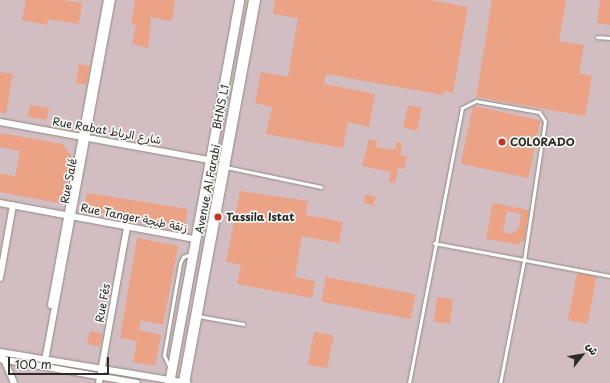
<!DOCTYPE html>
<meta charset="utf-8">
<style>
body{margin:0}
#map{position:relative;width:610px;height:383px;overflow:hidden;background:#f3e8d4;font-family:"Playpen Sans","Playpen Sans Arabic",sans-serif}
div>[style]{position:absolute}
.industrial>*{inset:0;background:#d2bec2;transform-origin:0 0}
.building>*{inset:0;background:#eba285;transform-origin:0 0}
.roads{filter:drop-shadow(0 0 1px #8f8a80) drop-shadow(0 0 1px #8f8a80)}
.lane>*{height:3px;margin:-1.5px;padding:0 1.5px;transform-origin:1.5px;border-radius:1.5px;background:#fff}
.street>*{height:6px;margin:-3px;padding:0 3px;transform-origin:3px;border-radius:3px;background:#fff}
.secondary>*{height:9px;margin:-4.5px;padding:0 4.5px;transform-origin:4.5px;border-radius:4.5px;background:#fff}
.dots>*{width:11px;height:11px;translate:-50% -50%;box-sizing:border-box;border:2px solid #f6f6f2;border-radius:50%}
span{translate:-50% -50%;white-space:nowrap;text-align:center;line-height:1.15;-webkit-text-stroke:3.5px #f6f6f2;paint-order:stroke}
.street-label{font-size:11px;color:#2b2b2b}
.poi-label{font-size:11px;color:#2b2b2b;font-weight:700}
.left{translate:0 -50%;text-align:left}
.north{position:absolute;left:562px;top:335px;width:40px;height:40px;-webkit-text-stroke:3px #f6f6f2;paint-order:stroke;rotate:59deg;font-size:11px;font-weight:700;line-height:16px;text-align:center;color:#2b2b2b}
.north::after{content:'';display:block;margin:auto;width:14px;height:18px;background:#2b2b2b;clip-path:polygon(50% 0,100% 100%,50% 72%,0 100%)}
.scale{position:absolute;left:8px;top:357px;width:101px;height:18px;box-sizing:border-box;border:2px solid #2b2b2b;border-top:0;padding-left:5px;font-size:12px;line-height:14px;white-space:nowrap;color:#2b2b2b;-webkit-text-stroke:3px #f6f6f2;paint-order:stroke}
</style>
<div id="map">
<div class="industrial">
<div style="left:0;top:0;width:610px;height:383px"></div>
</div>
<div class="building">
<div style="clip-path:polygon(26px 0,63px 0,82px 3px,79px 24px,48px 19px,47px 25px,22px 20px)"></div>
<div style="clip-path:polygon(135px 0,175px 0,172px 21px,151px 17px,148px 48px,132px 44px,136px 25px,131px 24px)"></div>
<div style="clip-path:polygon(275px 0,430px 0,468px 7px,453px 93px,444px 91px,443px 95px,326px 74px,324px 84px,375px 94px,369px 127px,348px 122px,343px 148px,266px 134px,272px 107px,255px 103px,261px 72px,288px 77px,298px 18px,273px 14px)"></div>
<div style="clip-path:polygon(492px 0,566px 0,559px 41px,584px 45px,579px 73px,592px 76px,585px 116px,476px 97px)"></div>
<div style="clip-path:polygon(600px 0,610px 0,610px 25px,597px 23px)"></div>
<div style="left:79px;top:64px;width:11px;height:19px;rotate:10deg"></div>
<div style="clip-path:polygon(0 72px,13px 74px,6px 114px,0 112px)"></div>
<div style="left:30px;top:105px;width:19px;height:12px;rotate:9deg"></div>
<div style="left:408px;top:105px;width:14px;height:23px;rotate:12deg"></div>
<div style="left:473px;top:106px;width:69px;height:59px;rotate:12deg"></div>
<div style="clip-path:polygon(0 133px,63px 144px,71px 156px,64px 204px,0 192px,0 174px,15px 176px,20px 151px,0 147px)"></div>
<div style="clip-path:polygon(369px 139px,377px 141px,376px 147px,395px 150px,397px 142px,402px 143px,400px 155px,407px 157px,404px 169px,398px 168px,395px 183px,389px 182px,391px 172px,362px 166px)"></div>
<div style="clip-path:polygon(240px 191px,308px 201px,306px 215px,343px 222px,339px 243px,302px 236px,295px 277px,315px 281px,312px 298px,237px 284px,241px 265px,226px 262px)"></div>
<div style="left:87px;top:193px;width:102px;height:17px;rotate:9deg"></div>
<div style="left:366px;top:194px;width:10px;height:9px;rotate:17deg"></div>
<div style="clip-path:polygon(evenodd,493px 203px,529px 210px,524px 241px,516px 244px,486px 239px,493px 203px,507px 211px,521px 214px,519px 228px,511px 234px,503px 232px,507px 211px)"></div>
<div style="clip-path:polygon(137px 238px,178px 246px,163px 325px,141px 320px,139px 330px,161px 335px,155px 366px,133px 362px,137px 341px,120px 338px)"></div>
<div style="left:577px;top:273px;width:20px;height:48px;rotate:11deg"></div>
<div style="left:326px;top:277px;width:91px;height:25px;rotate:11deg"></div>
<div style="left:437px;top:297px;width:16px;height:25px;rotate:7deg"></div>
<div style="left:90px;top:331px;width:13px;height:13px;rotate:13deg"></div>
<div style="left:314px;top:332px;width:20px;height:33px;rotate:11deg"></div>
</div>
<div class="roads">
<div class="lane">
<div style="left:597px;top:37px;width:13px;rotate:4deg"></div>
<div style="left:226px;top:167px;width:97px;rotate:11.9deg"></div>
<div style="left:434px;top:243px;width:179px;rotate:10.6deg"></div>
<div style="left:198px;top:316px;width:46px;rotate:10.1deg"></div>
<div style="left:170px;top:368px;width:14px;rotate:-115deg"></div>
<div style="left:164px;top:355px;width:93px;rotate:-80.1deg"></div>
<div style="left:180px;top:263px;width:7px;rotate:-63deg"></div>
<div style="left:183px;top:257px;width:9px;rotate:-21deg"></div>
<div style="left:180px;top:381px;width:387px;rotate:-79.6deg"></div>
<div style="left:409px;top:383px;width:280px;rotate:-79.1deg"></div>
<div style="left:462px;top:108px;width:16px;rotate:-27deg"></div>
<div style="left:476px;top:101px;width:64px;rotate:9.9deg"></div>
<div style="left:539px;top:112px;width:11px;rotate:56deg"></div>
<div style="left:545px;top:121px;width:141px;rotate:98.6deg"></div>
<div style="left:524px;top:260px;width:125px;rotate:101deg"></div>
</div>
<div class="street">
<div style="left:0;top:122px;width:213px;rotate:10.3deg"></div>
<div style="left:0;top:203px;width:197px;rotate:10.5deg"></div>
<div style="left:0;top:278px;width:74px;rotate:-79.9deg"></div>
<div style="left:51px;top:305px;width:310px;rotate:-79.6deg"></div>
<div style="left:0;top:352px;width:190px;rotate:9.4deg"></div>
<div style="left:3px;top:357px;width:28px;rotate:67deg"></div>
<div style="left:0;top:359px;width:139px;rotate:9.9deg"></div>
<div style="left:44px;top:366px;width:372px;rotate:-79.5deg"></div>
<div style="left:99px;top:383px;width:158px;rotate:-79.8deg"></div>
</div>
<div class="secondary">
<div style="left:169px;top:383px;width:389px;rotate:-79.6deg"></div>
<div style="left:184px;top:383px;width:390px;rotate:-79.5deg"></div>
</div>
</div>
<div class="dots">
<div style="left:502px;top:142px;background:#c8321e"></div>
<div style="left:218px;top:217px;background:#c8321e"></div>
</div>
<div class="street-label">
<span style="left:221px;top:107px;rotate:-79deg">BHNS L1</span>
<span style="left:107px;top:131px;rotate:10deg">Rue Rabat شارع الرباط</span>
<span style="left:69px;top:181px;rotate:-79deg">Rue Salé</span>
<span style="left:208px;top:189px;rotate:-79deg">Avenue Al Farabi</span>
<span style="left:134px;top:218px;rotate:11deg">Rue Tanger زنقة طنجة</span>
<span style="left:103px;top:303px;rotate:-80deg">Rue Fés</span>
</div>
<div class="poi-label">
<span class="left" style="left:510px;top:142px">COLORADO</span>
<span class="left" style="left:226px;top:217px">Tassila Istat</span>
</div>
<div class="north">ش</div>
<div class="scale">100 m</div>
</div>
